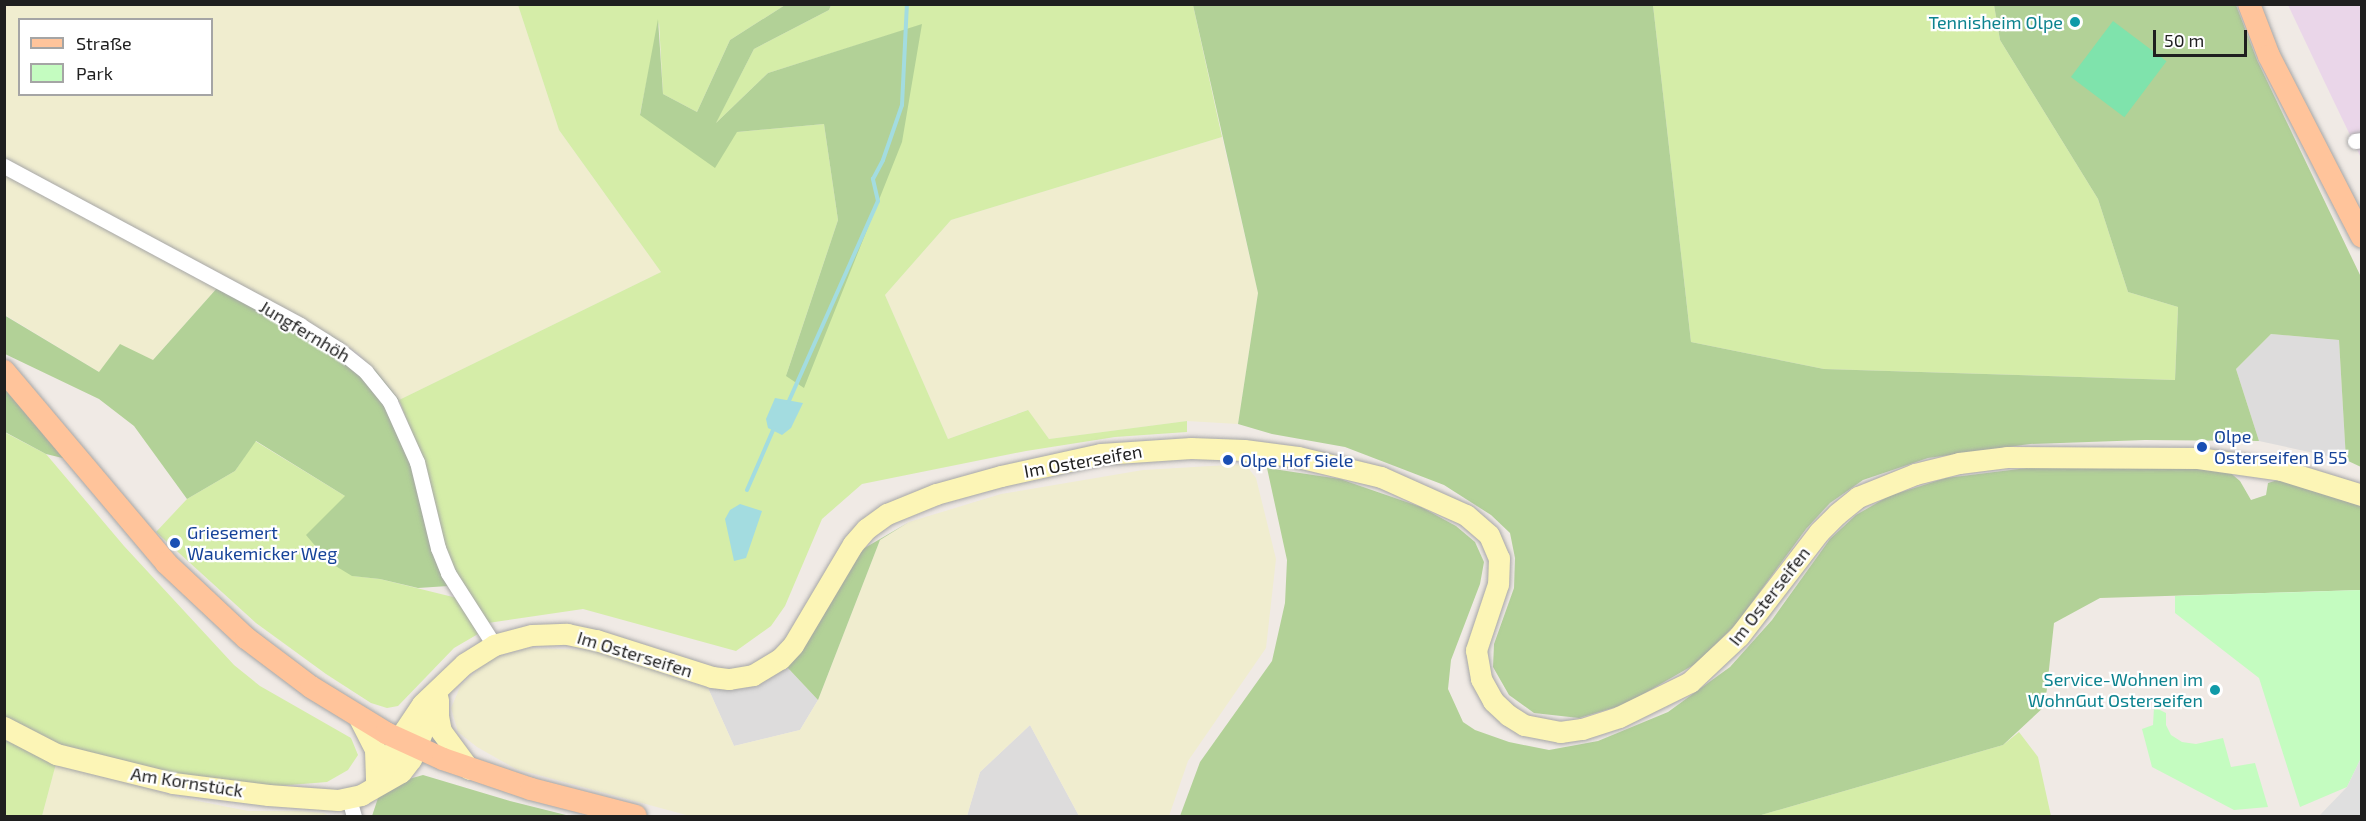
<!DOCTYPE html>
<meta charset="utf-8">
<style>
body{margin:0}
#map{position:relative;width:2366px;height:821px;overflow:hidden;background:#f0eae5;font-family:"Exo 2",sans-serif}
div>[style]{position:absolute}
.residential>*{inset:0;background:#dddcdc}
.industrial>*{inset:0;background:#ead6e9}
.farmland>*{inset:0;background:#f0edcf}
.grass>*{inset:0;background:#d5eda8}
.forest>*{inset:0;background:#b2d197}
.park>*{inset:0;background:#c4fcc0}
.pitch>*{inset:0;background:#7fe3ac;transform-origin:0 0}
.parking>*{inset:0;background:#dfdfdf}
.water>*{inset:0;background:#a3dce0}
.stream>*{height:4px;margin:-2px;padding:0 2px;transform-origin:2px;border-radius:2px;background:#a3dce0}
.roads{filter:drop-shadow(0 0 2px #a6a6a6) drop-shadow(0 0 2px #a6a6a6)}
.street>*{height:15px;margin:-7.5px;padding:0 7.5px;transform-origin:7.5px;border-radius:7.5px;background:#fff}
.secondary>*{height:21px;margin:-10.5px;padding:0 10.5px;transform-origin:10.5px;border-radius:10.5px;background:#fcf5b6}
.primary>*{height:22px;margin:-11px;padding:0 11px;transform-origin:11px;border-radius:11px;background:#ffc49b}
.dots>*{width:16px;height:16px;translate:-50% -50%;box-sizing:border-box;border:3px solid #fff;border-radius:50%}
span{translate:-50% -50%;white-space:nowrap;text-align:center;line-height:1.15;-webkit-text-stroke:4.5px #fff;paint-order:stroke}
.culture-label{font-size:18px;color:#0d838f}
.right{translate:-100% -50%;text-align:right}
.street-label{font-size:18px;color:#1f1f1f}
.transit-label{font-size:18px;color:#164399}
.left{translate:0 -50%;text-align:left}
.frame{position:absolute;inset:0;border:6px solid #1f1f1f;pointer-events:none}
.legend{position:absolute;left:18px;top:18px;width:195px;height:78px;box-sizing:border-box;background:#fff;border:2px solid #a5a5a5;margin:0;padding:8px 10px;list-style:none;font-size:18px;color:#1f1f1f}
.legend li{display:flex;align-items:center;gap:12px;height:30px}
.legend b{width:30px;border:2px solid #a5a5a5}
.scale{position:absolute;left:2153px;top:30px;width:94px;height:27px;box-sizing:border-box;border:3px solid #1f1f1f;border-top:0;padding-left:8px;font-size:18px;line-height:21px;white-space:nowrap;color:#1f1f1f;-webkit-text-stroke:4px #fff;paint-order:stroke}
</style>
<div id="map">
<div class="residential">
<div style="clip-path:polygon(2271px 334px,2339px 340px,2346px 460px,2259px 441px,2236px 369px)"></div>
<div style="clip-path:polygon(787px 667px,818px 700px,800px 730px,734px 746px,708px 688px,735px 689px,757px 683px)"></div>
<div style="clip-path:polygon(1030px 725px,1079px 816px,967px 816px,980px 772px)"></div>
</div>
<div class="industrial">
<div style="clip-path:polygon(2288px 5px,2361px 5px,2361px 158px,2326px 85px)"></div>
</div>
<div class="farmland">
<div style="clip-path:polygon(evenodd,4px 5px,518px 5px,559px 130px,661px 272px,399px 400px,359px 354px,335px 338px,226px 278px,153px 360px,99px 372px,5px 315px,4px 5px,20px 20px,212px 20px,212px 94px,20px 94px,20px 20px)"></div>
<div style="clip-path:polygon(1222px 137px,1258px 293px,1238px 424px,1187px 421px,1049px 439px,1027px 410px,948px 439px,885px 295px,951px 220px)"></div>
<div style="clip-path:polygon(1245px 464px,1256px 478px,1276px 559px,1266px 648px,1188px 761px,1169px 816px,1079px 816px,1030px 725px,980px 772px,967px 816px,690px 816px,516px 769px,477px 747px,458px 732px,451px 708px,461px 685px,490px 659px,529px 648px,592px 650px,708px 688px,734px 746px,800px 730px,818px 700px,880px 540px,909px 522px,1001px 494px,1143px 470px)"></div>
<div style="clip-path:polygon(56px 763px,178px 797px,248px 811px,300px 811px,324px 813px,329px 816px,42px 816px)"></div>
</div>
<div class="grass">
<div style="clip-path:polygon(518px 5px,785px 5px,730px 40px,697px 112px,663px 94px,659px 22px,640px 114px,737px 132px,824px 124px,838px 220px,786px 376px,921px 25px,768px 73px,715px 124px,754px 49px,829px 10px,831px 5px,1193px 5px,1222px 137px,951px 220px,885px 295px,948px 439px,1028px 410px,1049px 439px,1187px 421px,1187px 432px,1115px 437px,1026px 451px,862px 484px,822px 519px,785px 606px,771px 626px,736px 651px,583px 609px,488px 623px,462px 585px,447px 556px,423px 461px,399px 400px,661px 272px,559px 130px)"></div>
<div style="clip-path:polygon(1653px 5px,1994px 5px,2000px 40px,2098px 199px,2128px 292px,2178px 307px,2175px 380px,1824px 369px,1691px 342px)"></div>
<div style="clip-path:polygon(4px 432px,46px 454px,124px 546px,234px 665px,260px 686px,351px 738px,358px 755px,348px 770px,327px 782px,277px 786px,175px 776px,61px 745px,42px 816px,5px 816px)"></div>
<div style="clip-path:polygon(255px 441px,345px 496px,353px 576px,380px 579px,457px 598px,478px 634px,454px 648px,398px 706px,387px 708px,371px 703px,326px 674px,256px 623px,156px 532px,187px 499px,235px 471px)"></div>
<div style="clip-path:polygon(2019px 732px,2038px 757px,2051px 816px,1758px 816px,2003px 745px)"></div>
</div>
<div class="forest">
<div style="clip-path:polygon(785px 5px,831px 5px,829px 10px,754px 49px,716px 123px,768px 73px,922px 24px,902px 142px,804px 388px,786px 376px,838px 220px,824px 124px,737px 132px,715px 168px,640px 115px,658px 19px,663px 94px,697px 112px,730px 40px)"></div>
<div style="clip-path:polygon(1193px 5px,1653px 5px,1691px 342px,1824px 369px,2175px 380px,2178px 307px,2128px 292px,2098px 199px,2000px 40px,1994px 5px,2236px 5px,2257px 60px,2361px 277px,2361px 467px,2346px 460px,2339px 340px,2271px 334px,2236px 369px,2259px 441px,2145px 440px,2030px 444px,1928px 458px,1863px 480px,1830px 503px,1806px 529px,1736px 624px,1697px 663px,1626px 704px,1579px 718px,1534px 713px,1509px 695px,1493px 667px,1494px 644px,1514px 588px,1515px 558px,1510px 533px,1491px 515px,1444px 485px,1345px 447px,1272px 434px,1238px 424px,1258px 293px)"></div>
<div style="clip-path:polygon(226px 278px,335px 338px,376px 371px,399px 400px,387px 406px,413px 468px,448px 586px,418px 588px,380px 579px,352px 576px,329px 562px,306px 535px,345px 496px,256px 441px,235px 471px,187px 499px,134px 426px,99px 399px,5px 354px,4px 315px,99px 372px,120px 344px,153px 360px)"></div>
<div style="clip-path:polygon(4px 371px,79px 462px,46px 454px,5px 432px)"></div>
<div style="clip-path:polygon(2165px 466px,2227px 470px,2240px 481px,2251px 500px,2266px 495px,2268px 483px,2281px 479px,2361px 506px,2361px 590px,2100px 598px,2054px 623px,2045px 706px,2003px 745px,1758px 816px,1180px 816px,1200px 762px,1272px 661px,1285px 603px,1287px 560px,1267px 468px,1340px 479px,1421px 507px,1456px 526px,1475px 542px,1484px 562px,1480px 584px,1451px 660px,1448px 689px,1463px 722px,1475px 730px,1509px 742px,1549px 750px,1598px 741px,1668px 712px,1730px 667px,1772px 620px,1830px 539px,1856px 515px,1889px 496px,1946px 478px,2027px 468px)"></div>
<div style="clip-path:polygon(909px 522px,880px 540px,818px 700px,787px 667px,863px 549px)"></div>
<div style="clip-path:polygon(423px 775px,510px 801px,570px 816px,372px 816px,378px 798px,395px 783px)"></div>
</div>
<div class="park">
<div style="clip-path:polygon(2361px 590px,2361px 758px,2347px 787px,2300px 807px,2259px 678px,2175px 613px,2175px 596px)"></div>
<div style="clip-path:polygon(2154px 707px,2166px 713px,2166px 725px,2171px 735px,2182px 742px,2196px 744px,2223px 738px,2231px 767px,2255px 763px,2268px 807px,2234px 810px,2152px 767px,2142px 729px,2153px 725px)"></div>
</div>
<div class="pitch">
<div style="left:2113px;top:21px;width:67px;height:70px;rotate:37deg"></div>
</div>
<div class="parking">
<div style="clip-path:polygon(2361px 758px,2361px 816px,2319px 816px,2347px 787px)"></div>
</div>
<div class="water">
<div style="clip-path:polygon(775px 398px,803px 403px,791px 428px,782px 435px,768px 428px,766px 419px)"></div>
<div style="clip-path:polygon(740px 504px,762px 511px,746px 558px,734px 561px,725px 519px,730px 510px)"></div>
</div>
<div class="stream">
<div style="left:788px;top:403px;width:221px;rotate:-66deg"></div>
<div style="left:878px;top:201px;width:23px;rotate:-103deg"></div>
<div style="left:873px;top:179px;width:21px;rotate:-62deg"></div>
<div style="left:883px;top:160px;width:58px;rotate:-70.9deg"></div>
<div style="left:902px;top:105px;width:101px;rotate:-87.2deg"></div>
<div style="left:747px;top:490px;width:68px;rotate:-66.5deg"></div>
</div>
<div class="roads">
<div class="street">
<div style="left:2355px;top:141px;width:7px;rotate:-8deg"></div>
<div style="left:4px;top:166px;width:336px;rotate:28.2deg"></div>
<div style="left:300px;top:325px;width:45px;rotate:32.3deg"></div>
<div style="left:338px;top:349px;width:36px;rotate:39deg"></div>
<div style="left:366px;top:372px;width:38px;rotate:51deg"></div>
<div style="left:390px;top:402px;width:66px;rotate:65.8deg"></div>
<div style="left:417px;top:462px;width:89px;rotate:76.3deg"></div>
<div style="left:438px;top:548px;width:27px;rotate:68deg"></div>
<div style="left:448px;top:573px;width:85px;rotate:57.4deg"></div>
<div style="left:349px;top:799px;width:18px;rotate:74deg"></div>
</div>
<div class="secondary">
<div style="left:438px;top:699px;width:17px;rotate:90deg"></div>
<div style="left:438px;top:716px;width:15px;rotate:79deg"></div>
<div style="left:441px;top:731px;width:47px;rotate:53.6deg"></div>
<div style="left:359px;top:718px;width:36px;rotate:63deg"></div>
<div style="left:375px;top:750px;width:32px;rotate:88deg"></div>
<div style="left:4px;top:727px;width:59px;rotate:27.4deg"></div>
<div style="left:56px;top:754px;width:121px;rotate:13.9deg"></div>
<div style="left:173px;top:783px;width:96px;rotate:7.2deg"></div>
<div style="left:268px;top:795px;width:70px;rotate:4.1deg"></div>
<div style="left:338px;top:800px;width:24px;rotate:-12deg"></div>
<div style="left:361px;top:795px;width:46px;rotate:-29.9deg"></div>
<div style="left:401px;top:772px;width:16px;rotate:-52deg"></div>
<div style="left:411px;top:759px;width:66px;rotate:-67.7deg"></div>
<div style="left:375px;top:785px;width:61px;rotate:-61.8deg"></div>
<div style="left:404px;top:731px;width:32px;rotate:-56deg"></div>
<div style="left:422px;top:704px;width:58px;rotate:-43.6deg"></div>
<div style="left:464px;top:664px;width:36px;rotate:-32deg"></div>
<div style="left:494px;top:645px;width:39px;rotate:-15deg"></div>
<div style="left:532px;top:635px;width:35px;rotate:-2deg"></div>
<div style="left:567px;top:634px;width:30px;rotate:12deg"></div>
<div style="left:596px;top:640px;width:122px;rotate:17.7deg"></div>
<div style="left:712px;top:677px;width:17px;rotate:7deg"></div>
<div style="left:729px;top:679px;width:24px;rotate:-9deg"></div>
<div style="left:753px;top:675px;width:31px;rotate:-31deg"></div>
<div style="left:780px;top:659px;width:19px;rotate:-47deg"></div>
<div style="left:793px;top:645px;width:117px;rotate:-59.3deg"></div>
<div style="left:853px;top:544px;width:20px;rotate:-49deg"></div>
<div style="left:866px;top:529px;width:26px;rotate:-36deg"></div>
<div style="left:887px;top:514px;width:53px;rotate:-22.2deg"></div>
<div style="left:936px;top:494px;width:67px;rotate:-15.5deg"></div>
<div style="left:1001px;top:476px;width:102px;rotate:-12.4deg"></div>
<div style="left:1101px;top:454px;width:90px;rotate:-3.8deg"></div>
<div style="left:1191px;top:448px;width:53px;rotate:2.2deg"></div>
<div style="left:1244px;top:450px;width:54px;rotate:7.4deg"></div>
<div style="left:1298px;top:457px;width:85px;rotate:13.5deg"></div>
<div style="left:1381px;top:477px;width:93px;rotate:24.1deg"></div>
<div style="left:1466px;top:515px;width:30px;rotate:41deg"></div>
<div style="left:1489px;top:535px;width:25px;rotate:67deg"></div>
<div style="left:1499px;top:558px;width:26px;rotate:92deg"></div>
<div style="left:1498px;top:584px;width:70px;rotate:108.4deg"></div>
<div style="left:1476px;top:650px;width:29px;rotate:80deg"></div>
<div style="left:1481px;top:679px;width:25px;rotate:61deg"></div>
<div style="left:1493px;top:701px;width:21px;rotate:43deg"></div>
<div style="left:1508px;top:715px;width:19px;rotate:32deg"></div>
<div style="left:1524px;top:725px;width:37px;rotate:11deg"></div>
<div style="left:1560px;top:732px;width:22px;rotate:-8deg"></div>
<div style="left:1582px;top:729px;width:39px;rotate:-18deg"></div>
<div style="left:1619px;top:717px;width:79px;rotate:-26.2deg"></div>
<div style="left:1690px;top:682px;width:67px;rotate:-43.2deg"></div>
<div style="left:1739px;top:636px;width:131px;rotate:-52.4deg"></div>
<div style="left:1819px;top:532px;width:25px;rotate:-45deg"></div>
<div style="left:1837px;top:514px;width:27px;rotate:-39deg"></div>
<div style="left:1858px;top:497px;width:61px;rotate:-22deg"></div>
<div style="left:1915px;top:474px;width:45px;rotate:-14deg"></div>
<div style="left:1959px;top:463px;width:48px;rotate:-7.1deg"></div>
<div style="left:2007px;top:457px;width:191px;rotate:0.3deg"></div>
<div style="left:2198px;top:458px;width:84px;rotate:8.2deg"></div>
<div style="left:2281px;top:470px;width:85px;rotate:17.2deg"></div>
</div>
<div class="primary">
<div style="left:2249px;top:4px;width:56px;rotate:69deg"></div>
<div style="left:2269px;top:56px;width:203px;rotate:62.8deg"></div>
<div style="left:4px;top:371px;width:251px;rotate:49.8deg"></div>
<div style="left:166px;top:563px;width:110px;rotate:43.2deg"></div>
<div style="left:246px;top:638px;width:81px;rotate:37deg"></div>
<div style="left:311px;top:687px;width:88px;rotate:31.5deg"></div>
<div style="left:386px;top:733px;width:63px;rotate:24.5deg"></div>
<div style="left:443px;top:759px;width:93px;rotate:18.8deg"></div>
<div style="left:531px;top:789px;width:108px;rotate:14.4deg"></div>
</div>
</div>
<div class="dots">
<div style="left:2075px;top:22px;background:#0f9aa8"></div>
<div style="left:2202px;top:447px;background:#1a4fb4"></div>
<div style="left:1228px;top:460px;background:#1a4fb4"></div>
<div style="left:175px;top:543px;background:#1a4fb4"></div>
<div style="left:2215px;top:690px;background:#0f9aa8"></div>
</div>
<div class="culture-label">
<span class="right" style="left:2063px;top:22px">Tennisheim Olpe</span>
<span class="right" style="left:2203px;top:690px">Service-Wohnen im<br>WohnGut Osterseifen</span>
</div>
<div class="street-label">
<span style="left:305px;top:331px;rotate:31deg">Jungfernhöh</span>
<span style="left:1083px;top:461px;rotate:-10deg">Im Osterseifen</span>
<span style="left:1769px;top:596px;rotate:-52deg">Im Osterseifen</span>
<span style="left:635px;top:654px;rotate:17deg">Im Osterseifen</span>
<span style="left:187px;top:782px;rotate:9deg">Am Kornstück</span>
</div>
<div class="transit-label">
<span class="left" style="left:2214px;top:447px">Olpe<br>Osterseifen B 55</span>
<span class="left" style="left:1240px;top:460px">Olpe Hof Siele</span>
<span class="left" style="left:187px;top:543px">Griesemert<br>Waukemicker Weg</span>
</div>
<div class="frame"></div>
<ul class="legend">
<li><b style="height:8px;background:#ffc49b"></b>Straße</li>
<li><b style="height:16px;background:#c4fcc0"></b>Park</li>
</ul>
<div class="scale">50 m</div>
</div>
